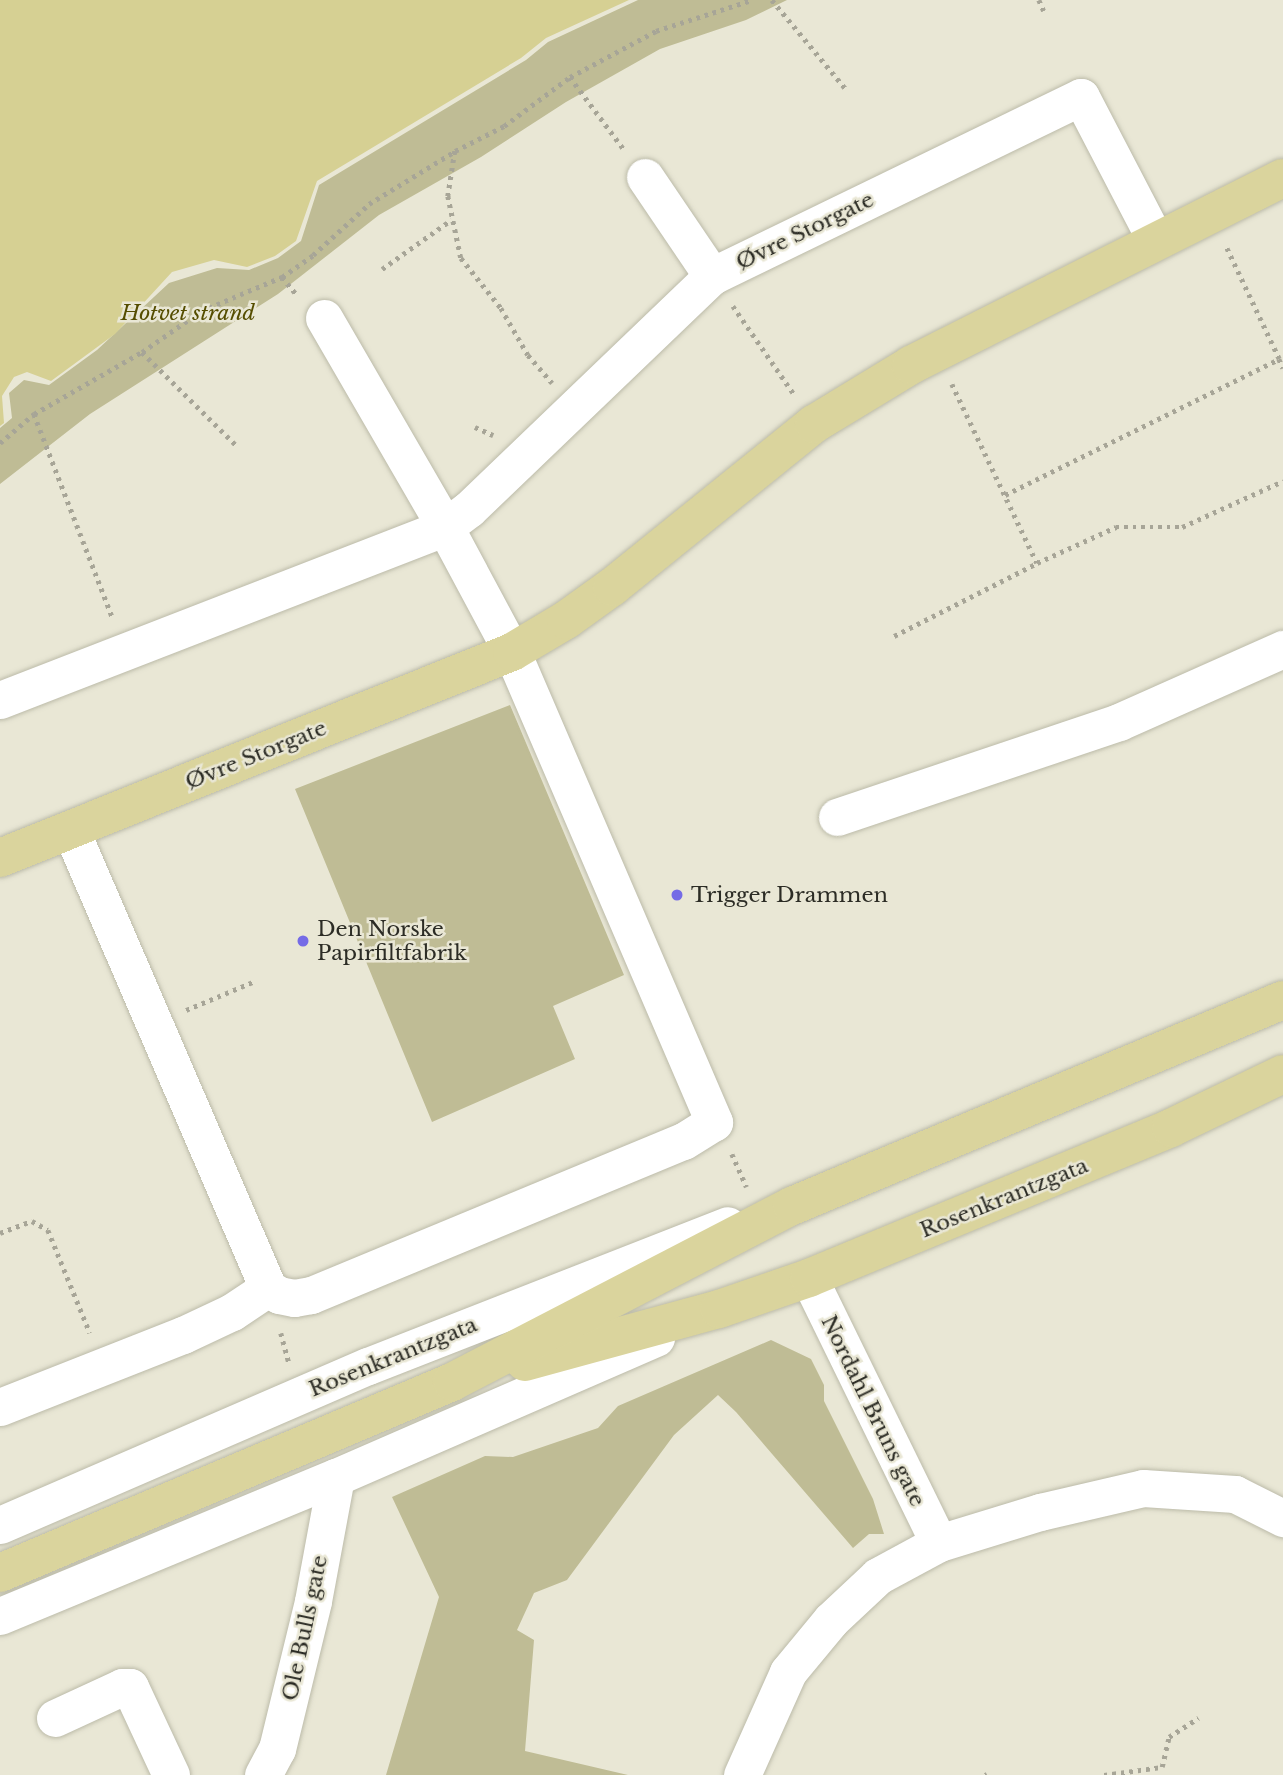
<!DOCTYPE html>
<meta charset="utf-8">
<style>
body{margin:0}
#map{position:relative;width:1283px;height:1775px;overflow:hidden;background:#e9e7d5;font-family:"Libre Baskerville",serif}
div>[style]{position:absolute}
.green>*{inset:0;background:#bfbc95}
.water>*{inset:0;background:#d6d093}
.path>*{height:4.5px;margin-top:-2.25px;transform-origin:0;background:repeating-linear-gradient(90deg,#a7a597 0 3.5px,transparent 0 8.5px)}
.roads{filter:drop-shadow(0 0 2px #bcbba9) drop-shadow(0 0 2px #bcbba9)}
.minor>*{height:37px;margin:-18.5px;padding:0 18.5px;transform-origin:18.5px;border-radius:18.5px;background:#fff}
.major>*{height:38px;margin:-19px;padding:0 19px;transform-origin:19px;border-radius:19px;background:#dad49d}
.dots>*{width:19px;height:19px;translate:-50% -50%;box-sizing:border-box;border:4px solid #e9e7d5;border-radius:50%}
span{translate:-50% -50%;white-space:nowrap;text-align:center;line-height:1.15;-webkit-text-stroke:5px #e9e7d5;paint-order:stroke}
.street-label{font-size:21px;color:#2c2c25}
.park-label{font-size:21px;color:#554d00;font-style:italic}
.poi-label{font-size:21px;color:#2c2c25}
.left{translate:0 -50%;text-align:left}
</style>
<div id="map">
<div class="green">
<div style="clip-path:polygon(638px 0,787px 0,746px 20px,660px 49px,566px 102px,481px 157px,379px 215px,278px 294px,90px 414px,0 484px,0 428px,12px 418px,9px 393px,24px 380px,49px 385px,97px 350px,169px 283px,217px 268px,249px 270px,278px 258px,301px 241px,319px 185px,526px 60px,548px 42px)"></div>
<div style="clip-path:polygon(510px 705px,624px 975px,553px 1006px,575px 1059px,432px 1122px,295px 789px)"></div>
<div style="clip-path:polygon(771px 1340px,811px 1359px,824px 1385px,824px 1401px,873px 1499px,884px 1534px,869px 1534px,853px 1548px,736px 1412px,718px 1395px,674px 1435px,567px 1580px,534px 1593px,517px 1630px,534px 1640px,525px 1751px,628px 1775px,386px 1775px,439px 1597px,392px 1497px,485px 1456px,513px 1457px,598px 1428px,618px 1406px)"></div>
</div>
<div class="water">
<div style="clip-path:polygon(0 0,629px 0,546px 38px,521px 58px,317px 181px,296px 241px,275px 256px,247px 267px,214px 260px,172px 272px,115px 334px,51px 381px,27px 372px,14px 377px,2px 396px,4px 423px,0 426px)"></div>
</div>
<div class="path">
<div style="left:772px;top:0;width:116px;rotate:50.3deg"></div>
<div style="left:1039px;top:0;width:12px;rotate:66deg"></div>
<div style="left:570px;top:77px;width:89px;rotate:53.3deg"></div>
<div style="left:455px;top:151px;width:46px;rotate:98.8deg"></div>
<div style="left:448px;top:196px;width:63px;rotate:78.2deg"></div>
<div style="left:461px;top:258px;width:64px;rotate:51.3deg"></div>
<div style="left:501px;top:308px;width:54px;rotate:60.1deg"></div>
<div style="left:528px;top:355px;width:37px;rotate:49deg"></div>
<div style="left:382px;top:269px;width:85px;rotate:-35.4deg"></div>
<div style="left:282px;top:277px;width:23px;rotate:50deg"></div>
<div style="left:733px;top:306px;width:107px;rotate:55.3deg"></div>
<div style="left:142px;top:352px;width:132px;rotate:44.7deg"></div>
<div style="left:1279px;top:359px;width:10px;rotate:66deg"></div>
<div style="left:952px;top:384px;width:198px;rotate:64.6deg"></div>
<div style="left:34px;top:414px;width:220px;rotate:68.9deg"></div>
<div style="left:475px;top:427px;width:20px;rotate:24deg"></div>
<div style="left:0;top:443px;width:45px;rotate:-40.5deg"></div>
<div style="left:34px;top:414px;width:125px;rotate:-29.9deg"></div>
<div style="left:142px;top:352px;width:72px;rotate:-34.8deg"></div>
<div style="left:201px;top:311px;width:88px;rotate:-22.8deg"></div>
<div style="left:282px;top:277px;width:38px;rotate:-35deg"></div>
<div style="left:313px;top:255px;width:76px;rotate:-42.3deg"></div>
<div style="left:369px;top:204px;width:101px;rotate:-31.6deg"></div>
<div style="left:455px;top:151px;width:55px;rotate:-27deg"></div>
<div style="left:504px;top:126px;width:82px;rotate:-36.6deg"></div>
<div style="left:570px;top:77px;width:98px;rotate:-28.1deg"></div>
<div style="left:656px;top:31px;width:101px;rotate:-17.9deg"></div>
<div style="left:1005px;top:495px;width:306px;rotate:-26.4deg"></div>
<div style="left:1279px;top:359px;width:124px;rotate:-115.3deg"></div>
<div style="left:894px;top:636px;width:161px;rotate:-27deg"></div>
<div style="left:1037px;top:563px;width:87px;rotate:-24.5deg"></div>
<div style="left:1116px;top:527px;width:66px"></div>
<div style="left:1182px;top:527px;width:111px;rotate:-24.5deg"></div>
<div style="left:186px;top:1010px;width:73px;rotate:-22.7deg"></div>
<div style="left:732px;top:1154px;width:36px;rotate:66deg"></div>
<div style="left:0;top:1233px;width:34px;rotate:-21deg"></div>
<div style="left:32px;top:1221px;width:18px;rotate:29deg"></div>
<div style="left:48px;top:1230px;width:111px;rotate:67.8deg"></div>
<div style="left:281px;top:1333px;width:30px;rotate:75deg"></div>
<div style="left:985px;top:1775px;width:2px;rotate:-27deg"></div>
<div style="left:1104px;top:1775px;width:59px;rotate:-7.9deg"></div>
<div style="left:1162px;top:1767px;width:31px;rotate:-77deg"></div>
<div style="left:1169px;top:1737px;width:35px;rotate:-33deg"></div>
</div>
<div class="roads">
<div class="minor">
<div style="left:645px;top:177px;width:120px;rotate:55.9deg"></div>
<div style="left:324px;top:318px;width:241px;rotate:59.9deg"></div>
<div style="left:445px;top:527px;width:30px;rotate:-37deg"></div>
<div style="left:469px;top:509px;width:337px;rotate:-43.8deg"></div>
<div style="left:712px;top:276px;width:410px;rotate:-25.9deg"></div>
<div style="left:1081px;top:97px;width:162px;rotate:62.5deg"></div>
<div style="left:0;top:700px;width:477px;rotate:-21.2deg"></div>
<div style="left:445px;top:527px;width:142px;rotate:61.8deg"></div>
<div style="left:512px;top:652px;width:512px;rotate:66.74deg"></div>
<div style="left:714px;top:1122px;width:36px;rotate:148deg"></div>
<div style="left:683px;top:1141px;width:403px;rotate:157.5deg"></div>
<div style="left:311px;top:1295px;width:17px;rotate:170deg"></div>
<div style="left:294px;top:1298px;width:15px;rotate:-169deg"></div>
<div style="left:279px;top:1295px;width:13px;rotate:-148deg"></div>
<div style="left:268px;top:1288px;width:499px;rotate:-113.3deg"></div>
<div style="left:837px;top:817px;width:298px;rotate:-18.6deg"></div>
<div style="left:1119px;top:722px;width:180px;rotate:-24deg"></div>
<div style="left:809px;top:1278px;width:295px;rotate:63.9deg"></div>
<div style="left:939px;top:1543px;width:106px;rotate:-17.1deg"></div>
<div style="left:1040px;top:1512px;width:106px;rotate:-13.1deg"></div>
<div style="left:1143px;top:1488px;width:92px;rotate:3.7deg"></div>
<div style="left:1235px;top:1494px;width:54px;rotate:26.6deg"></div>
<div style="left:0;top:1407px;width:197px;rotate:-21.5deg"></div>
<div style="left:183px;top:1335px;width:54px;rotate:-25.1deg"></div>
<div style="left:232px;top:1312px;width:43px;rotate:-33.7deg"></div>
<div style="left:0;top:1525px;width:401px;rotate:-23.4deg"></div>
<div style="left:368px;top:1366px;width:386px;rotate:-21.4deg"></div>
<div style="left:0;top:1616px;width:364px;rotate:-22.5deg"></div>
<div style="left:336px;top:1477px;width:349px;rotate:-23.5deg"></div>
<div style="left:55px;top:1718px;width:74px;rotate:-24.8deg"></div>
<div style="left:122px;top:1687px;width:8px"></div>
<div style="left:130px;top:1687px;width:97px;rotate:65deg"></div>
<div style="left:263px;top:1775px;width:30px;rotate:-62deg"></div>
<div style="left:277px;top:1749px;width:152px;rotate:-76.3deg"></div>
<div style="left:313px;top:1601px;width:126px;rotate:-79.5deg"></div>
<div style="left:742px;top:1775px;width:113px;rotate:-65.9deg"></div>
<div style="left:788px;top:1672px;width:67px;rotate:-50.4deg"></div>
<div style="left:831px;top:1620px;width:64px;rotate:-43.1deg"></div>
<div style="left:878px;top:1576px;width:69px;rotate:-28.4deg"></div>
</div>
<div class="major">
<div style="left:0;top:858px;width:552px;rotate:-21.92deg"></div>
<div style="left:512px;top:652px;width:63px;rotate:-30.7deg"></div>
<div style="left:566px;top:620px;width:57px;rotate:-35.7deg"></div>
<div style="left:612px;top:587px;width:260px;rotate:-38.9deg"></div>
<div style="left:814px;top:424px;width:114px;rotate:-31.3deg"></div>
<div style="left:911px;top:365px;width:416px;rotate:-26.7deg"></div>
<div style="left:525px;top:1362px;width:201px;rotate:-15.3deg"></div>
<div style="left:719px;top:1309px;width:95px;rotate:-19deg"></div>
<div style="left:809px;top:1278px;width:392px;rotate:-22.5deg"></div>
<div style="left:1171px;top:1128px;width:124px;rotate:-25.7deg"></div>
<div style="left:0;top:1573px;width:491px;rotate:-22.9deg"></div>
<div style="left:452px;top:1382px;width:383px;rotate:-27.4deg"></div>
<div style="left:792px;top:1206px;width:532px;rotate:-22.76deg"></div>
</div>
</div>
<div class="dots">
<div style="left:677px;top:895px;background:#756be6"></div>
<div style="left:303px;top:941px;background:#756be6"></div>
</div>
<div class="street-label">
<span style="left:805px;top:231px;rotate:-26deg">Øvre Storgate</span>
<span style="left:256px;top:755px;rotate:-22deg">Øvre Storgate</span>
<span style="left:1004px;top:1198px;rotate:-22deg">Rosenkrantzgata</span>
<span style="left:393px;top:1357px;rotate:-22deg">Rosenkrantzgata</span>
<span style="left:873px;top:1411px;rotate:64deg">Nordahl Bruns gate</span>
<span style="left:305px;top:1628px;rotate:-78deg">Ole Bulls gate</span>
</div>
<div class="park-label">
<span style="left:188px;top:313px">Hotvet strand</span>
</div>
<div class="poi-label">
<span class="left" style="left:691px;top:895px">Trigger Drammen</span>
<span class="left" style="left:317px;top:941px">Den Norske<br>Papirfiltfabrik</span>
</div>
</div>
